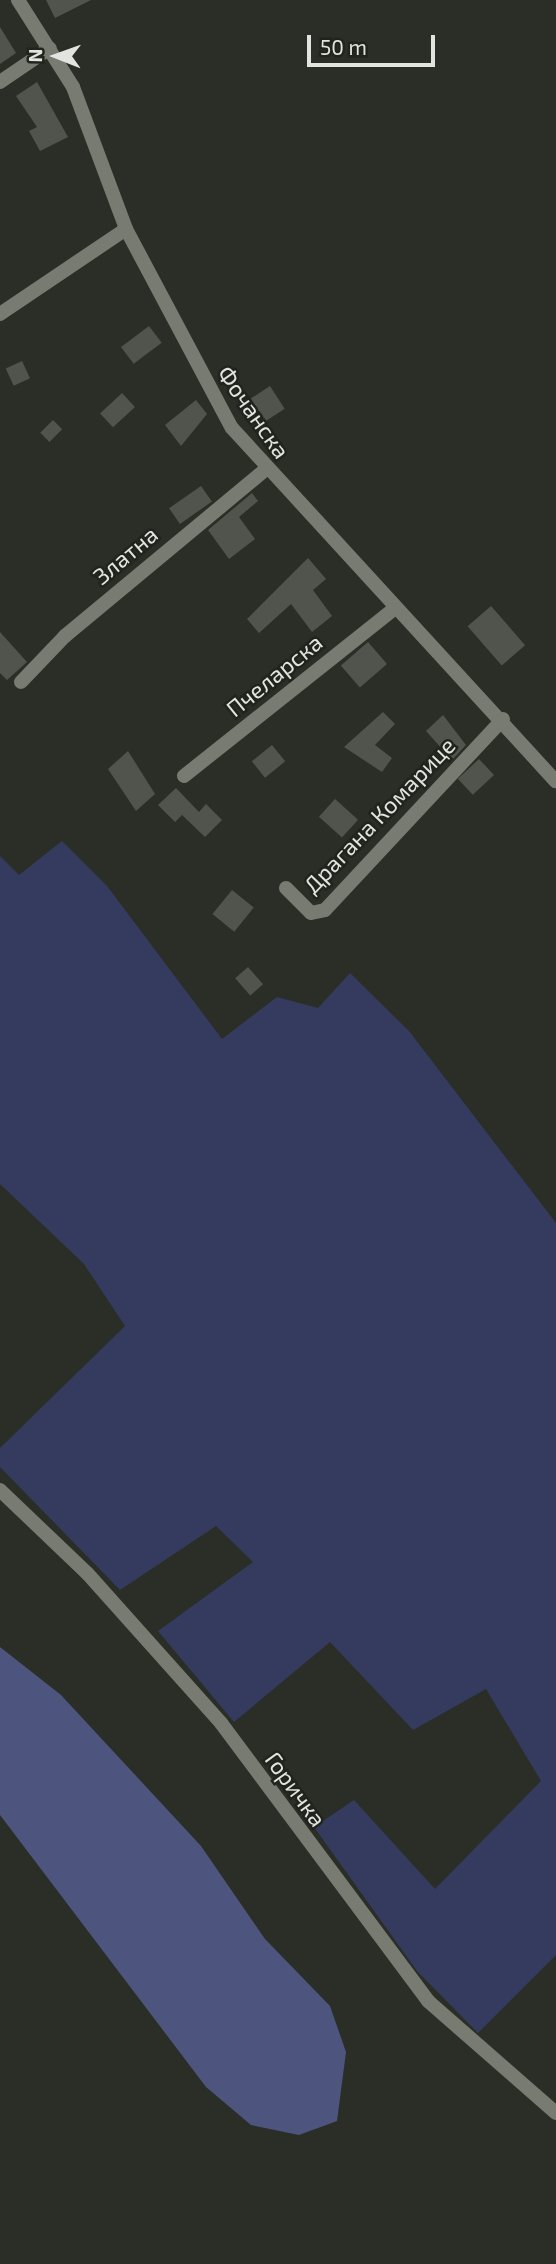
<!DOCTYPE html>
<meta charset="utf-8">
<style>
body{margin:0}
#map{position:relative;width:556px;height:2264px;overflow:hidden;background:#2a2e26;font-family:"Exo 2",sans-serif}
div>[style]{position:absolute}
.green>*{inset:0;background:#353b5f}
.forest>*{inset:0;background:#4d557f}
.building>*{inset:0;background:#51544c;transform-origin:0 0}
.street>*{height:14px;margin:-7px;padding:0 7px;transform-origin:7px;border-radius:7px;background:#787b72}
span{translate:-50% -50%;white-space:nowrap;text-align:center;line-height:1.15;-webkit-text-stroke:5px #21241c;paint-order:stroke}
.street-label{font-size:23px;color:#e2e4df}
.north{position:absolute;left:21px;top:21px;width:70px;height:70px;-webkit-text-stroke:5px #21241c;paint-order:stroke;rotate:271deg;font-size:19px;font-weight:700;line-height:28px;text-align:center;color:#e2e4df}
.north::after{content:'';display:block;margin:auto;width:24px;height:32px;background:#e2e4df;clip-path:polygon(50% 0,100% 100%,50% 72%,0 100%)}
.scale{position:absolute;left:307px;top:35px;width:128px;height:32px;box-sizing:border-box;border:4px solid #e2e4df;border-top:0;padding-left:9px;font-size:21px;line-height:24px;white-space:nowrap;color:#e2e4df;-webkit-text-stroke:5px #21241c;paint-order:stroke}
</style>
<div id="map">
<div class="green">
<div style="clip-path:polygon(62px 841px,107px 886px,222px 1039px,277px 997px,318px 1008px,350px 973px,409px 1031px,556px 1223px,556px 1955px,478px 2033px,417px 1971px,314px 1827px,354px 1800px,435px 1889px,541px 1781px,486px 1689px,413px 1730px,330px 1642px,234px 1722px,158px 1631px,253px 1562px,216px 1526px,120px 1590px,0 1467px,0 1448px,125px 1326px,84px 1264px,0 1184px,0 856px,19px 875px)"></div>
</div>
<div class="forest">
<div style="clip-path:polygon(0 1647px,61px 1695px,201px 1846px,265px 1939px,330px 2006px,346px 2052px,337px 2121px,299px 2135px,251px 2125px,206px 2087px,0 1815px)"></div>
</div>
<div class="building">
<div style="clip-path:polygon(46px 0,91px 0,55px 18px)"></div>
<div style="clip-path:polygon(0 27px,16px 53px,0 64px)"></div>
<div style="clip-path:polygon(37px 82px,68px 137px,40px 151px,29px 131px,37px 127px,16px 96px)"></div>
<div style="left:149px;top:326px;width:21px;height:35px;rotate:53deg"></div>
<div style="left:22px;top:361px;width:19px;height:18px;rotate:65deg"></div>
<div style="left:270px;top:386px;width:27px;height:23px;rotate:57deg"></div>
<div style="left:122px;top:393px;width:19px;height:30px;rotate:47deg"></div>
<div style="clip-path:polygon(196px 400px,207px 414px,181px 446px,165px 425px)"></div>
<div style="left:53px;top:420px;width:13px;height:18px;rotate:45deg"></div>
<div style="left:201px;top:486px;width:19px;height:39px;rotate:55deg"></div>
<div style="clip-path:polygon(252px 493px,258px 501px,239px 517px,255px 539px,229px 559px,208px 530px)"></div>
<div style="clip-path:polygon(308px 558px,326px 579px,313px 590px,332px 616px,312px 632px,291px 604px,259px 633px,247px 619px)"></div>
<div style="left:491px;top:606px;width:52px;height:31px;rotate:49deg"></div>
<div style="clip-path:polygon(0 632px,27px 662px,7px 680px,0 673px)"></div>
<div style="left:368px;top:642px;width:29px;height:36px;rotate:49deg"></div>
<div style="clip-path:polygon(383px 712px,395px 724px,375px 745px,392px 758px,382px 772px,344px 747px)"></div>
<div style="clip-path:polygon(443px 715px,466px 745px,452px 760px,426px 731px)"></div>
<div style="left:272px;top:745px;width:21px;height:26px;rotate:51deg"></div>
<div style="clip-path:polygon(128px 751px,155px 794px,136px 811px,108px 769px)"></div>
<div style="left:479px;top:759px;width:22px;height:29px;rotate:47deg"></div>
<div style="clip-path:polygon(176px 788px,199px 812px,206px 804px,222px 820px,205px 837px,182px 815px,175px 822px,158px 805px)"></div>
<div style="left:335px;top:799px;width:31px;height:24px;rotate:42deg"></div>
<div style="left:232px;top:890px;width:28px;height:31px;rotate:39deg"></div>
<div style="left:248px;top:967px;width:23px;height:17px;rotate:49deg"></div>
</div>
<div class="street">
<div style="left:18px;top:0;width:103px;rotate:57.7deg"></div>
<div style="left:73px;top:87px;width:152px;rotate:69.5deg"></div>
<div style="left:126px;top:229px;width:225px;rotate:62deg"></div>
<div style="left:232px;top:428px;width:479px;rotate:47.5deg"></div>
<div style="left:0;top:82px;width:60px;rotate:-34.2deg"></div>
<div style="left:0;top:314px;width:152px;rotate:-34deg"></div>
<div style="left:21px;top:682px;width:64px;rotate:-46.3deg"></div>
<div style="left:65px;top:636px;width:260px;rotate:-39.7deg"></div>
<div style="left:184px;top:776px;width:267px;rotate:-38.5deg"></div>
<div style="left:286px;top:888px;width:35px;rotate:45deg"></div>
<div style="left:311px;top:913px;width:14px;rotate:-12deg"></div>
<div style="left:325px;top:910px;width:261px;rotate:-47deg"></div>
<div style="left:0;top:1490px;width:120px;rotate:43.7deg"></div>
<div style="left:87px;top:1573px;width:201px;rotate:48.2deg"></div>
<div style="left:221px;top:1723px;width:347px;rotate:53.3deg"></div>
<div style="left:428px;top:2001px;width:170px;rotate:41.2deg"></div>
</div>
<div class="street-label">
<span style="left:254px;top:412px;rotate:55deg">Фочанска</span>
<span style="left:125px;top:555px;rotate:-40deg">Златна</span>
<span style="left:274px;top:675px;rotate:-39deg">Пчеларска</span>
<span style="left:379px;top:815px;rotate:-46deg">Драгана Комарице</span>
<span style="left:296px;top:1789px;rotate:54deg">Горичка</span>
</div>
<div class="north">N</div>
<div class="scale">50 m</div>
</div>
